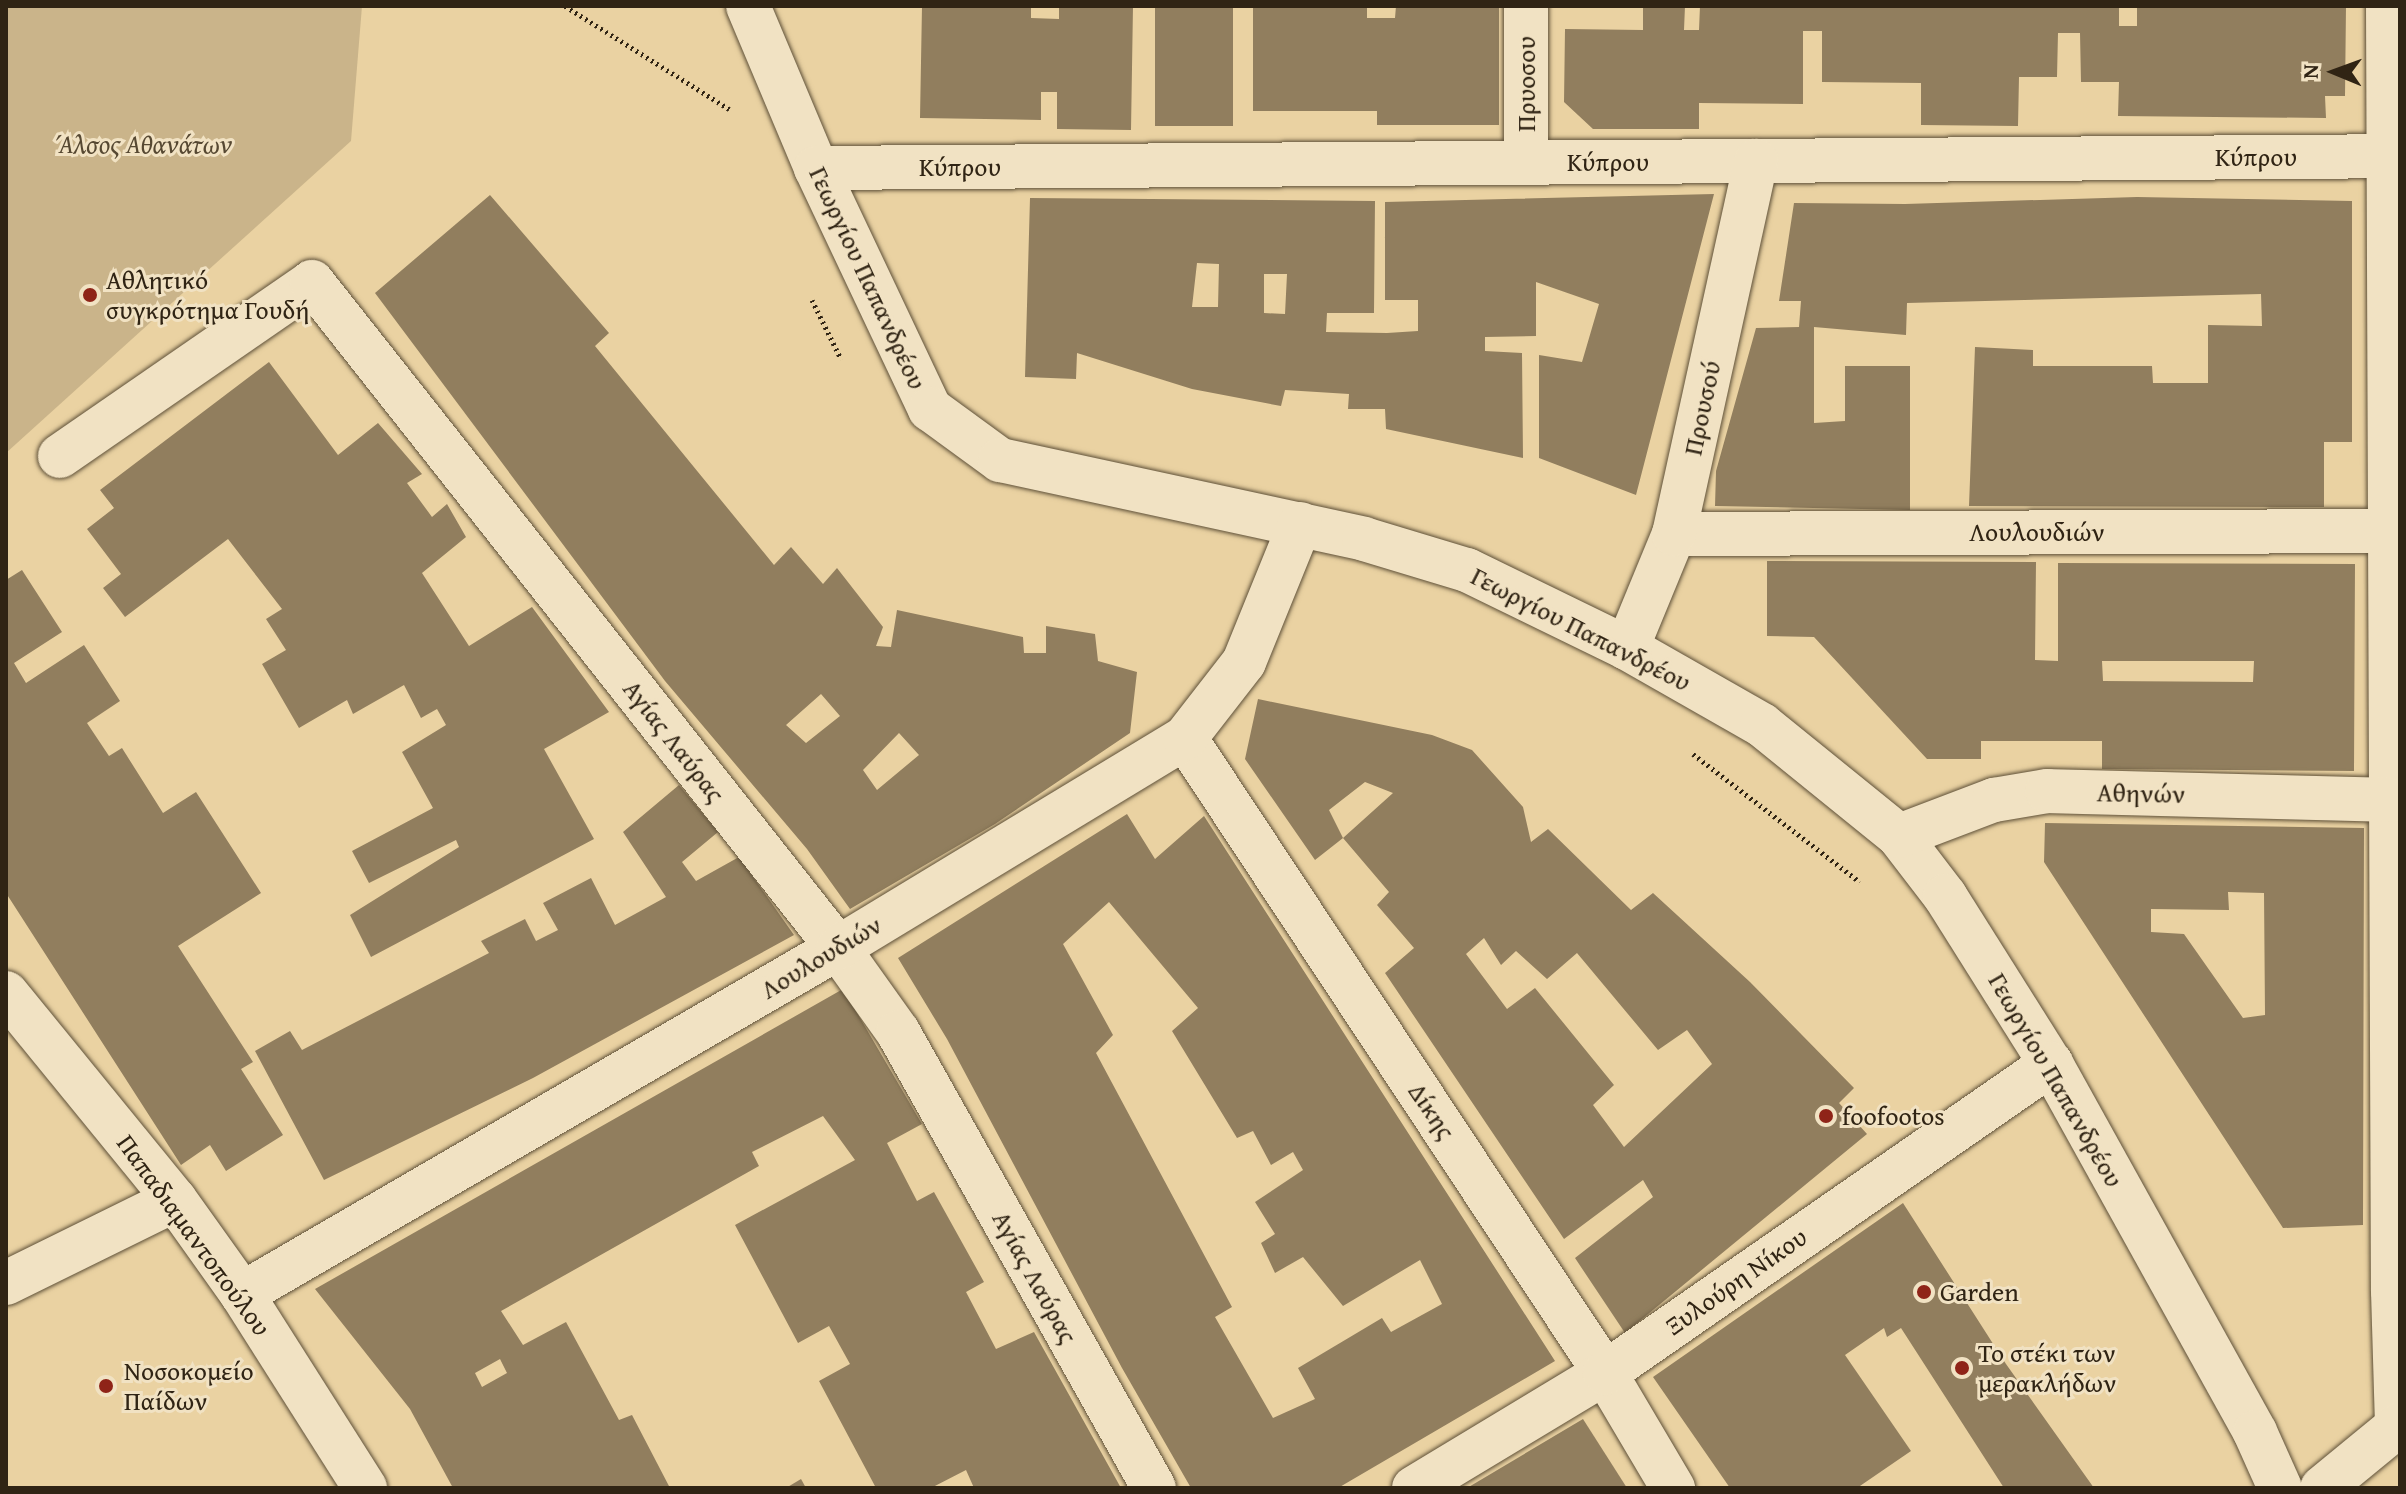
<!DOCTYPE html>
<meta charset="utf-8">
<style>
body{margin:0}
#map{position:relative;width:2406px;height:1494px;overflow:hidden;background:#ead2a2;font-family:"Gentium Book Plus",serif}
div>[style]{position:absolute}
.green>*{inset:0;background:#cab48a}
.building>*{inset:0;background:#917e5e;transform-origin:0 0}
.path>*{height:5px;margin-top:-2.5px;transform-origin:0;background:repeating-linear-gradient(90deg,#302414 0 2px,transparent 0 6px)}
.roads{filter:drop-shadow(0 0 2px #5e5038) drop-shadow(0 0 2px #5e5038)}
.minor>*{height:44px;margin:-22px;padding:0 22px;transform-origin:22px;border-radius:22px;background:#f1e2c3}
.dots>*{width:22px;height:22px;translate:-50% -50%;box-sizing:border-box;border:4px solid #f1e2c3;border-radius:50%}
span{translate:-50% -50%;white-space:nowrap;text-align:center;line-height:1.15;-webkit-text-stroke:6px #f1e2c3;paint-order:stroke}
.street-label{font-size:26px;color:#302414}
.park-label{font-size:26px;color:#564832;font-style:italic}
.poi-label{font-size:26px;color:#302414}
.left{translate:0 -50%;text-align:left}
.frame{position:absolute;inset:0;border:8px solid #302414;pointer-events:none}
.north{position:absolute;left:2294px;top:32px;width:80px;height:80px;-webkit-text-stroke:6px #f1e2c3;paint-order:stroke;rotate:271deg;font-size:22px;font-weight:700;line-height:32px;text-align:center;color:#302414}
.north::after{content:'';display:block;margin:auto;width:28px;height:36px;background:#302414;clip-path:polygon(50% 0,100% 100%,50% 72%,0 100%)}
</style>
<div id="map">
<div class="green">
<div style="clip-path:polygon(6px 6px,362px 6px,351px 141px,6px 453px)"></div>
</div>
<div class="building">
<div style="clip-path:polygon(922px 6px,1031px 6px,1031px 18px,1059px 19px,1059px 6px,1133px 6px,1131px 130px,1057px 129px,1057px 92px,1041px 92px,1041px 120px,920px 118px)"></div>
<div style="left:1155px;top:6px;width:78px;height:120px"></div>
<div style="clip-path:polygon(1253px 6px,1367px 6px,1367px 18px,1395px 18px,1396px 6px,1499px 6px,1499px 125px,1377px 125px,1377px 111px,1253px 111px)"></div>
<div style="clip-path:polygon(1643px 6px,1685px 6px,1684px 30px,1699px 30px,1700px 6px,2119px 6px,2119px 26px,2137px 26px,2137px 6px,2346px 6px,2345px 96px,2325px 96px,2326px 118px,2118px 116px,2119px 82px,2081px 82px,2080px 33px,2058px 33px,2057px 77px,2019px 77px,2018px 126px,1921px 125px,1921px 83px,1822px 82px,1822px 31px,1803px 31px,1803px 104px,1699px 103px,1699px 129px,1593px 129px,1564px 102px,1565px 29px,1643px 30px)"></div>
<div style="clip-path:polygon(evenodd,1714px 194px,1636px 495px,1539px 458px,1539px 355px,1582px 362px,1599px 304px,1536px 282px,1536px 336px,1485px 337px,1485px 351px,1522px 353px,1523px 458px,1386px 429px,1385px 409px,1348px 409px,1349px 394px,1285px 390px,1281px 406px,1192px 389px,1077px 353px,1076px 379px,1025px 377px,1030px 198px,1375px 201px,1374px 313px,1327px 313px,1326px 332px,1387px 333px,1418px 331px,1418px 300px,1385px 300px,1385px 202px,1714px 194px,1197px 263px,1219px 264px,1218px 307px,1192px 307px,1197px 263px,1714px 194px,1264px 274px,1287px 274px,1285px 314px,1264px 313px,1264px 274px)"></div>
<div style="clip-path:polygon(evenodd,490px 195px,609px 333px,595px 346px,774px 565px,791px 547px,823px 584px,837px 568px,883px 627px,876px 646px,891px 647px,897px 610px,1023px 637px,1024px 653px,1046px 653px,1046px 626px,1095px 634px,1098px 661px,1137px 672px,1130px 733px,995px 824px,850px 909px,807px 849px,665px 681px,375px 293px,490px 195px,821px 694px,840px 716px,806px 743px,786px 725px,821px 694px,490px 195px,899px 733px,919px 755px,877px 790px,863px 770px,899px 733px)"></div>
<div style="clip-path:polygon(2137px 197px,2352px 201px,2352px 442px,2324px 442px,2324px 507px,1969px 506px,1975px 347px,2033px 350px,2033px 366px,2152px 366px,2153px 383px,2208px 383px,2208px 325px,2262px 326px,2261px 294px,1907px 303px,1906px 335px,1814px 327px,1814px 423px,1845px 421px,1845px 366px,1910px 366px,1910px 510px,1715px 506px,1716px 471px,1756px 328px,1799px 327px,1801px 301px,1779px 301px,1794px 203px,1905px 204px)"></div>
<div style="clip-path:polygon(269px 362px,338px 455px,378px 423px,422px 474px,407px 483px,432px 517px,447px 504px,466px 537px,422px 573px,469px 646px,532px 607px,609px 712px,544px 749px,594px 839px,371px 957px,350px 915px,459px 847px,456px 840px,369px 883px,352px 851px,433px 808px,402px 752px,446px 725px,437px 709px,421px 718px,404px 685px,353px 714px,347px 700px,299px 728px,262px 664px,286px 650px,266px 619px,282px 609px,228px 539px,125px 617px,103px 588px,121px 574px,87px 529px,114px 508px,100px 490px)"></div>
<div style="clip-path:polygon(evenodd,1767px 561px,2036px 562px,2035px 660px,2058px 661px,2058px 563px,2355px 564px,2354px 771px,2102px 769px,2102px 741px,1981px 741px,1981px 759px,1927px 759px,1814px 637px,1767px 636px,1767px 561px,2102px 661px,2254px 661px,2253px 682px,2103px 681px,2102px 661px)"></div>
<div style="clip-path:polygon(22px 570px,62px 632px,14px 663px,26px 683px,84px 645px,120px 701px,87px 723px,109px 756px,122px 748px,163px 813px,196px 792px,261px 893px,178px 946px,253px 1062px,241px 1069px,283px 1135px,226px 1171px,210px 1145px,181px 1165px,6px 893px,6px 580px)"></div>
<div style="clip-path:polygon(evenodd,1258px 699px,1432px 735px,1472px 750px,1523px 807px,1531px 842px,1548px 829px,1631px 910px,1653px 893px,1750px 982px,1854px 1088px,1839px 1103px,1867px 1134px,1625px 1333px,1575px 1258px,1653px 1197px,1643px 1180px,1564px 1239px,1385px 973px,1414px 948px,1377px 905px,1389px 892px,1343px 838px,1393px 793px,1365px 782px,1329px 810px,1343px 838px,1315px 860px,1245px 759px,1258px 699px,1484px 938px,1501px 965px,1516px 951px,1547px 979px,1577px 953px,1658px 1050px,1687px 1030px,1712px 1064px,1624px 1147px,1593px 1105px,1614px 1085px,1535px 988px,1507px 1009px,1466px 954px,1484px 938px)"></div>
<div style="clip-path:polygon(679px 785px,718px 832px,682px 862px,696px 881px,739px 857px,794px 935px,533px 1078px,324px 1180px,255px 1051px,290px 1031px,302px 1050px,489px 953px,481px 941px,525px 919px,536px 941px,558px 930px,543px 903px,591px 878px,615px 925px,666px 897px,623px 832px)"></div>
<div style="clip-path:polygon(evenodd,1127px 814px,1155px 859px,1204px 816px,1555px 1361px,1338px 1488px,1191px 1488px,1122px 1368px,947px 1039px,898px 958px,1127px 814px,1109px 902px,1198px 1008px,1172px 1031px,1237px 1138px,1253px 1131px,1271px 1165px,1293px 1152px,1303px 1170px,1255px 1202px,1275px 1234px,1261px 1243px,1275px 1273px,1303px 1257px,1343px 1306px,1420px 1260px,1442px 1304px,1391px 1332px,1382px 1318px,1298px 1368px,1315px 1399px,1273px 1418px,1215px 1317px,1232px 1307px,1096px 1053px,1113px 1035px,1063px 944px,1109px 902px)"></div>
<div style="clip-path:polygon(evenodd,2045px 823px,2364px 828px,2363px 1225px,2283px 1228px,2044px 862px,2045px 823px,2228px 892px,2264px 893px,2265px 1015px,2243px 1018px,2184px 934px,2151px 932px,2151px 909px,2229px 910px,2228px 892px)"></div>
<div style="clip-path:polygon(evenodd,843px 989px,922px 1124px,887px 1143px,917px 1201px,934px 1192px,984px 1282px,966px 1292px,996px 1349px,1034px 1332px,1121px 1488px,974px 1488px,966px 1470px,931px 1488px,876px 1488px,819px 1381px,850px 1364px,829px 1326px,798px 1343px,735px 1225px,855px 1160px,823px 1116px,752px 1152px,759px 1166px,501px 1311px,523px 1345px,566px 1322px,619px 1420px,632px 1415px,670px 1488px,453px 1488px,410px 1409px,315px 1289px,843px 989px,500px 1359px,507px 1373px,482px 1387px,475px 1373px,500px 1359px)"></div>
<div style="clip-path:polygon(1903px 1203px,2006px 1364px,2094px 1488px,2004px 1488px,1901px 1328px,1887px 1337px,1884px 1328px,1845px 1355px,1911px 1451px,1857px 1488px,1730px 1488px,1653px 1377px)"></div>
<div style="clip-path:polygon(1583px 1419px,1627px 1488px,1467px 1488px)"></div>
<div style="clip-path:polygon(801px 1479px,806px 1488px,786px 1488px)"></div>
</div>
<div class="path">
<div style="left:565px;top:6px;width:194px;rotate:32.1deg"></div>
<div style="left:812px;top:300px;width:66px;rotate:63.8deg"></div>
<div style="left:1693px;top:754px;width:210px;rotate:37.5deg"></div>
</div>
<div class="roads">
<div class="minor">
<div style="left:748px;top:6px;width:176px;rotate:67.2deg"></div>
<div style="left:816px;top:168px;width:267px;rotate:64.7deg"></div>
<div style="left:930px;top:409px;width:87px;rotate:36.1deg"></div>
<div style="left:1000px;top:460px;width:372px;rotate:12.2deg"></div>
<div style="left:1364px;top:539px;width:108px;rotate:16.8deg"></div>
<div style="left:1467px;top:570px;width:178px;rotate:26deg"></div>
<div style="left:1627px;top:648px;width:155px;rotate:29.7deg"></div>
<div style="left:1762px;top:725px;width:176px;rotate:39deg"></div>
<div style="left:1899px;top:836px;width:76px;rotate:52.5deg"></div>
<div style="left:1945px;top:896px;width:199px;rotate:57.8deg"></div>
<div style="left:2051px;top:1064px;width:421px;rotate:61deg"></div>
<div style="left:2255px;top:1432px;width:61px;rotate:65.9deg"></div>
<div style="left:1526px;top:6px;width:157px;rotate:90deg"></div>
<div style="left:2388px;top:6px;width:1285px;rotate:89.78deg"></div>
<div style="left:2393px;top:1291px;width:136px;rotate:88.3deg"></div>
<div style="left:816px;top:168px;width:1584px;rotate:-0.43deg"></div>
<div style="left:60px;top:456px;width:306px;rotate:-34.6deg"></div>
<div style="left:312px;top:282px;width:849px;rotate:51.7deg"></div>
<div style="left:838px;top:948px;width:103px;rotate:54.5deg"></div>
<div style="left:898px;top:1032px;width:523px;rotate:60.69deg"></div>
<div style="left:1674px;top:534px;width:726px;rotate:-0.24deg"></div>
<div style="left:1627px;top:648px;width:123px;rotate:-67.6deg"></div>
<div style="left:1674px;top:534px;width:382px;rotate:-77.6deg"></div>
<div style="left:1185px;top:738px;width:761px;rotate:56.52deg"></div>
<div style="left:1605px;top:1373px;width:134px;rotate:59.4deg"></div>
<div style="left:1899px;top:836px;width:102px;rotate:-20.8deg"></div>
<div style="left:1994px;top:800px;width:54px;rotate:-9.6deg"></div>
<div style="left:2047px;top:791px;width:344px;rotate:1.5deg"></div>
<div style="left:6px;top:993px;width:267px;rotate:50.8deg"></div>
<div style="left:175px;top:1200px;width:115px;rotate:54.5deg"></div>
<div style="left:242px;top:1294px;width:230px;rotate:57.6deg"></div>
<div style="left:6px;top:1283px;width:188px;rotate:-26.2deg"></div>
<div style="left:242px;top:1294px;width:689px;rotate:-30.14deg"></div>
<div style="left:838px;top:948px;width:406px;rotate:-31.2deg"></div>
<div style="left:1185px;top:738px;width:96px;rotate:-52.2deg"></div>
<div style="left:1244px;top:662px;width:149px;rotate:-67.9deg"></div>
<div style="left:1414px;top:1488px;width:223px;rotate:-31.1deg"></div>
<div style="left:1605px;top:1373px;width:543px;rotate:-34.72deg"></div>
<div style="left:2322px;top:1488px;width:101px;rotate:-39.4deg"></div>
</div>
</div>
<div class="dots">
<div style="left:90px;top:295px;background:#8f2418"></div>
<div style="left:1826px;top:1116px;background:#8f2418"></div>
<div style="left:1924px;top:1292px;background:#8f2418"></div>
<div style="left:1962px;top:1368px;background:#8f2418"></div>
<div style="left:106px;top:1386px;background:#8f2418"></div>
</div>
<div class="street-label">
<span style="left:1526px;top:84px;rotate:-90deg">Πρυοσου</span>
<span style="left:2256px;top:157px">Κύπρου</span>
<span style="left:1608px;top:162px">Κύπρου</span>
<span style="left:960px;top:167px">Κύπρου</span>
<span style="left:868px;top:278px;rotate:65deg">Γεωργίου Παπανδρέου</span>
<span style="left:1702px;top:408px;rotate:-78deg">Προυσού</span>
<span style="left:2037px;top:532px">Λουλουδιών</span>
<span style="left:1581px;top:629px;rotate:27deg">Γεωργίου Παπανδρέου</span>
<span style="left:674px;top:741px;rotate:52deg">Αγίας Λαύρας</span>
<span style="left:2141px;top:793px;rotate:1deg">Αθηνών</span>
<span style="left:821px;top:957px;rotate:-31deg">Λουλουδιών</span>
<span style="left:2056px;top:1080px;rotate:60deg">Γεωργίου Παπανδρέου</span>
<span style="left:1432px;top:1111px;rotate:56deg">Δίκης</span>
<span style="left:194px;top:1235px;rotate:54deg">Παπαδιαμαντοπούλου</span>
<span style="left:1035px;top:1277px;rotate:61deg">Αγίας Λαύρας</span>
<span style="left:1736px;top:1281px;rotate:-35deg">Ξυλούρη Νίκου</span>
</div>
<div class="park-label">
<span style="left:144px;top:144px">Άλσος Αθανάτων</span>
</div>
<div class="poi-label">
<span class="left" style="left:106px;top:295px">Αθλητικό<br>συγκρότημα Γουδή</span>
<span class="left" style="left:1842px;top:1116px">foofootos</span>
<span class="left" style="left:1940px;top:1292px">Garden</span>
<span class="left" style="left:1978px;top:1368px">Το στέκι των<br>μερακλήδων</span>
<span class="left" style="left:124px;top:1386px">Νοσοκομείο<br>Παίδων</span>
</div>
<div class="frame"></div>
<div class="north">N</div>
</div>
